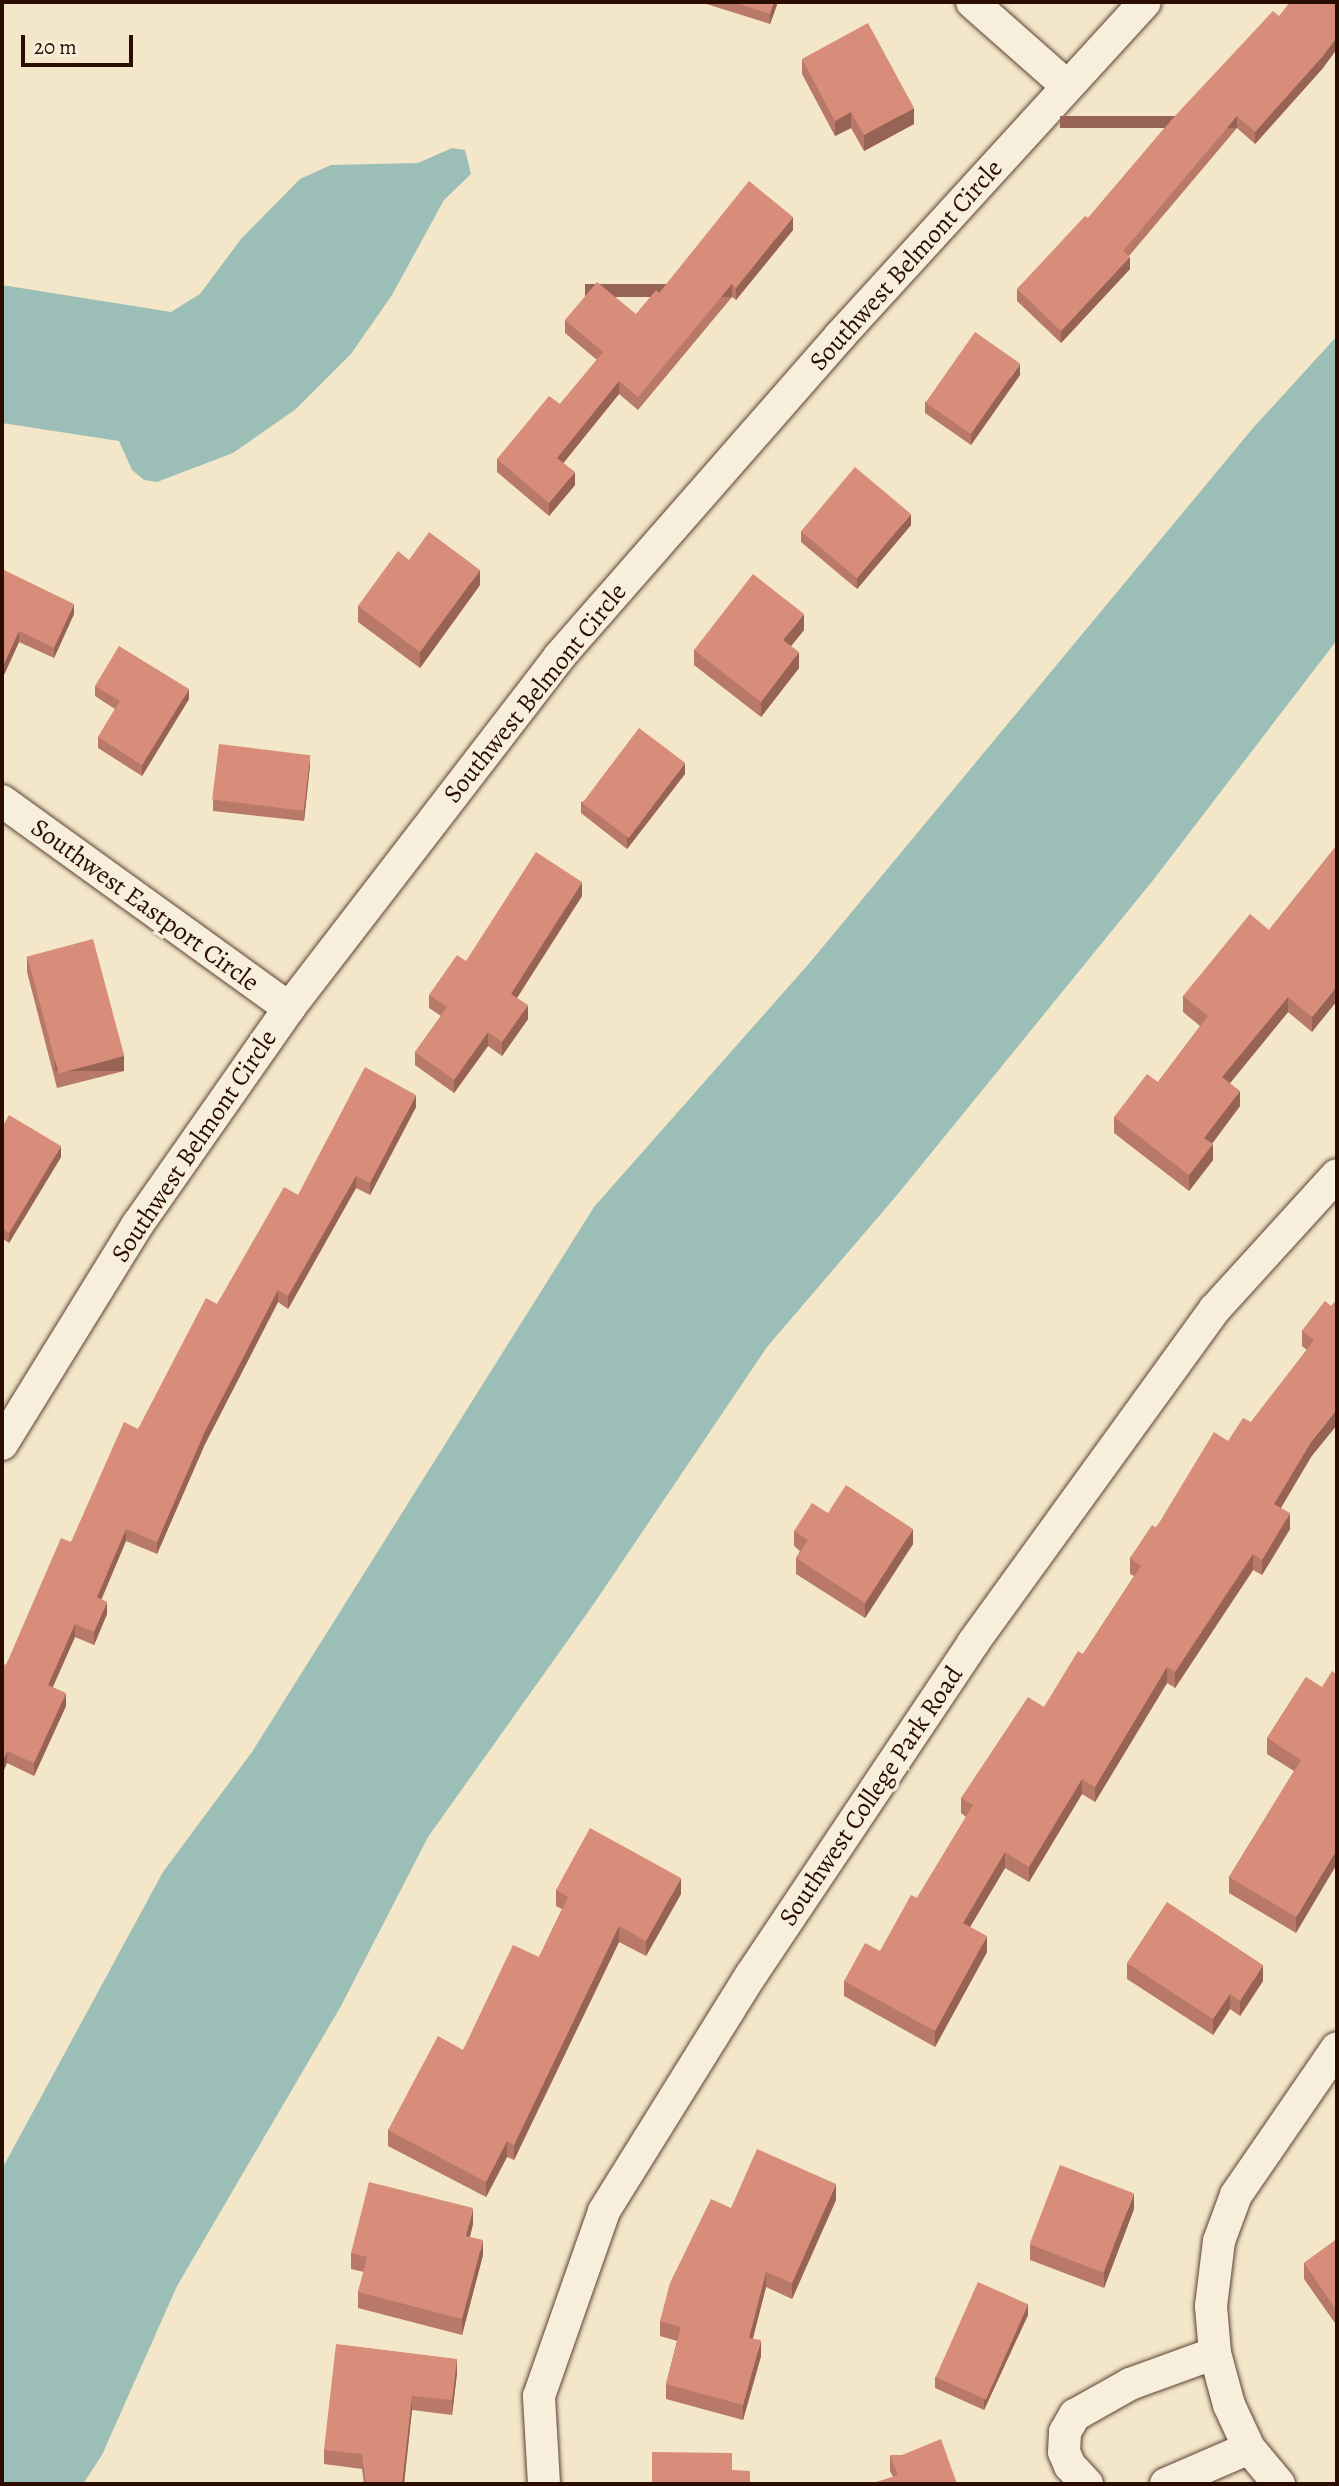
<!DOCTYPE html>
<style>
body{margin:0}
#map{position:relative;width:1339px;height:2486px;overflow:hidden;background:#f3e6c9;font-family:Alegreya,serif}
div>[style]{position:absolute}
.water>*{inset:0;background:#9bbfb7}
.roads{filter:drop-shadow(0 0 2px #5d4233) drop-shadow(0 0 2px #5d4233)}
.minor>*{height:32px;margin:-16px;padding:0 16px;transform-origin:16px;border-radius:16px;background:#f7efdc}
.wall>*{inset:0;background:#b97968}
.shaded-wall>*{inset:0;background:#966355;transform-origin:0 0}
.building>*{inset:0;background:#d78d79;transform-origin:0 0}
span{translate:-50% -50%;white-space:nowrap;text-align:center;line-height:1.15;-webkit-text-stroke:7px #f7efdc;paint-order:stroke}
.street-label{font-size:26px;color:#2b0c01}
.frame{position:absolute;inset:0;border:4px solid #2b0c01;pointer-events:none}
.scale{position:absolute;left:21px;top:35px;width:112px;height:32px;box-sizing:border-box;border:4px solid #2b0c01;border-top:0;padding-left:9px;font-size:21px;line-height:24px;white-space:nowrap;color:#2b0c01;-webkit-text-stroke:5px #f7efdc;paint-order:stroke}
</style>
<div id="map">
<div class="water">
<div style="clip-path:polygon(452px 148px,465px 150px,471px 174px,444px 200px,392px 295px,351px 354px,296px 409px,233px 453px,157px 482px,144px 480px,132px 470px,119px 441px,2px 423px,2px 285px,171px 312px,200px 294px,241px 239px,300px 179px,331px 165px,418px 163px)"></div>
<div style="clip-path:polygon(1337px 336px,1337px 640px,1154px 879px,897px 1195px,767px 1347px,593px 1605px,428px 1837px,341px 2006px,177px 2286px,102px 2455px,83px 2484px,2px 2484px,2px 2169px,163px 1872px,252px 1752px,594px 1207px,812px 960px,1253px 428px)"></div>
</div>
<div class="roads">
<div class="minor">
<div style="left:972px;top:2px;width:127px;rotate:41.5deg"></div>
<div style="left:2px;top:801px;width:354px;rotate:35.8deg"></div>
<div style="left:2px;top:1444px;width:259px;rotate:-58.3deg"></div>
<div style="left:138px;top:1224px;width:264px;rotate:-55deg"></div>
<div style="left:289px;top:1008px;width:443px;rotate:-52.4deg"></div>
<div style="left:559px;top:657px;width:427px;rotate:-48.8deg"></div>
<div style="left:840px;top:336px;width:452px;rotate:-47.6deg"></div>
<div style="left:544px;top:2484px;width:88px;rotate:-93.3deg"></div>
<div style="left:539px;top:2396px;width:196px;rotate:-70.6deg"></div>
<div style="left:604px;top:2211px;width:278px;rotate:-58.1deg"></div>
<div style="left:751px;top:1975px;width:399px;rotate:-56.2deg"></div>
<div style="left:973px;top:1643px;width:412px;rotate:-54.1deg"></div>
<div style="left:1215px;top:1309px;width:181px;rotate:-47.7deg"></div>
<div style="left:1087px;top:2484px;width:25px;rotate:-133deg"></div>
<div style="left:1070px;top:2466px;width:15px;rotate:-113deg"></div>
<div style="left:1064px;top:2452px;width:20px;rotate:-87deg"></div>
<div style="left:1065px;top:2432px;width:20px;rotate:-60deg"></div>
<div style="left:1075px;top:2415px;width:63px;rotate:-29.4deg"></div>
<div style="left:1130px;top:2384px;width:90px;rotate:-20deg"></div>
<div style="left:1166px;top:2484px;width:90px;rotate:-23.4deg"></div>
<div style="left:1279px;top:2484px;width:47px;rotate:-129.8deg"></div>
<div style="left:1249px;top:2448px;width:47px;rotate:-114.9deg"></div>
<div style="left:1229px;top:2405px;width:54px;rotate:-105.1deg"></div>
<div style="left:1215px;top:2353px;width:47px;rotate:-94.9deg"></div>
<div style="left:1211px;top:2306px;width:65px;rotate:-83deg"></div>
<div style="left:1219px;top:2241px;width:49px;rotate:-69.7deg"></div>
<div style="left:1236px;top:2195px;width:178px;rotate:-55.5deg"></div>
</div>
</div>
<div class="wall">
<div style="clip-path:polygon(700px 2px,778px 2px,770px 24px)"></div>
<div style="clip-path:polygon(802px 59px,914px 124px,864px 151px,851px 128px,835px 136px,802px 74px)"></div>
<div style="clip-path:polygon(1323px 68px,1255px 144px,1237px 128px,1129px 256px,1130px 269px,1061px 343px,1017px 301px,1017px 289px,1088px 218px,1174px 117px)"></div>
<div style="clip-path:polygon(793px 230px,736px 300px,732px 297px,638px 410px,619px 394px,563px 463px,575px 485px,549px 516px,497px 472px,497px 459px,560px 404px,597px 360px,565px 333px,565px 320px,636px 314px,659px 293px)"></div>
<div style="clip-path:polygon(1020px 375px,971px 445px,925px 413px,925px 402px)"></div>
<div style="clip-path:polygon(911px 525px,857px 589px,801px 542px,801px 531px)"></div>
<div style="clip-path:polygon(409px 560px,480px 585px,420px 668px,358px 622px,358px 606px)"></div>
<div style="clip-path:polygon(2px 569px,74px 614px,54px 658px,19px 642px,3px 677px,2px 676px)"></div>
<div style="clip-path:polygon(804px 630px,791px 646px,799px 668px,761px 717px,694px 665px,694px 650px)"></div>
<div style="clip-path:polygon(95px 686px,189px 699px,142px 776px,98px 748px,98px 737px,115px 709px,95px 696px)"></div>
<div style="clip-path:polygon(310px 765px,304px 821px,213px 811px,213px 800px)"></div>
<div style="clip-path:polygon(685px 774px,627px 849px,581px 813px,581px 802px)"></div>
<div style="clip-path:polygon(1337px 845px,1312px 1032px,1288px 1012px,1230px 1083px,1240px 1106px,1212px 1144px,1213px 1160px,1189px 1191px,1114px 1133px,1114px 1117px,1158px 1082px,1200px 1026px,1183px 1012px,1183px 996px,1269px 930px)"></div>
<div style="clip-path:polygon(582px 896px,517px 998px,528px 1019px,502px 1056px,488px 1046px,454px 1093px,415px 1065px,415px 1052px,441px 1016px,429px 1008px,429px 995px,466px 961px)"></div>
<div style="clip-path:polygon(27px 956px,124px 1071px,57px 1088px,27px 972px)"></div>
<div style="clip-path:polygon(416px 1107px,370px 1195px,356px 1188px,288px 1309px,278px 1302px,205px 1444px,157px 1554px,126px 1541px,101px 1599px,107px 1614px,94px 1645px,75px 1637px,53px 1687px,66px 1706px,34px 1776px,7px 1763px,6px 1665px,71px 1542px,138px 1429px,217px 1304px,298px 1195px)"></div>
<div style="clip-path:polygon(2px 1127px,61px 1157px,9px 1243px,3px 1239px)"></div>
<div style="clip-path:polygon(1325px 1301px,1311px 1457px,1281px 1508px,1290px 1529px,1262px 1575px,1253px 1570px,1175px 1688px,1167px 1683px,1095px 1802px,1082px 1794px,1029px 1882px,1005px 1868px,970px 1927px,987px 1952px,935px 2047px,844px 1996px,844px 1981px,880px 1951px,917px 1898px,966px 1817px,961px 1813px,961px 1798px,1044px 1707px,1083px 1654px,1134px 1576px,1130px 1574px,1130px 1558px,1228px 1441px,1251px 1422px,1307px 1350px,1302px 1346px,1302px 1331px)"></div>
<div style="clip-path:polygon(828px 1513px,913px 1544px,865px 1618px,796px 1574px,796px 1558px,800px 1551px,794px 1546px,794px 1531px)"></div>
<div style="clip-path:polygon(1306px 1677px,1296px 1933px,1229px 1893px,1229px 1877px,1294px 1771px,1267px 1754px,1267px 1738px)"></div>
<div style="clip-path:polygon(556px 1890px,681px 1894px,646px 1956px,619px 1942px,514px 2160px,507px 2157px,486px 2197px,388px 2146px,388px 2130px,463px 2050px,539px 1957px,562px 1909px,556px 1906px)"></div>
<div style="clip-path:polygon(1127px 1963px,1263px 1981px,1240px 2016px,1230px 2009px,1213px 2035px,1127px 1979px)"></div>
<div style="clip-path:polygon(836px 2200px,792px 2299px,766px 2287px,753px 2338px,761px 2356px,743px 2420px,666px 2399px,666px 2384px,677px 2341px,660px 2336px,660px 2321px,731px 2208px)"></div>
<div style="clip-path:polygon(1134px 2209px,1104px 2288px,1030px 2260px,1030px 2245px)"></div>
<div style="clip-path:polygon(473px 2224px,470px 2237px,483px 2255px,462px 2335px,358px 2308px,358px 2292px,364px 2272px,351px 2269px,351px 2253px)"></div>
<div style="clip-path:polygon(1337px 2239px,1337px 2326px,1304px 2279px,1304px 2263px)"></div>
<div style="clip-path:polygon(1028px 2315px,984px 2410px,935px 2388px,935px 2377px)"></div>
<div style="clip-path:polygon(457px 2359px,457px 2373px,452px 2415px,412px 2410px,404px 2484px,364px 2484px,362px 2469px,324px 2464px,324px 2450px)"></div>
<div style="clip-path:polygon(890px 2455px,957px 2484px,877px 2484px,877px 2482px,893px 2477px,890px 2471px)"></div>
</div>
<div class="shaded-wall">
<div style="clip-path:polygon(774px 2px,778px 2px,770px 24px,770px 14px)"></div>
<div style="clip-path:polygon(1337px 37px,1337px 49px,1323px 68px,1255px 144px,1255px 132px)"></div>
<div style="clip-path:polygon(914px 108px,914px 124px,864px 151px,864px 135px)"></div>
<div style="clip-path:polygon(851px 112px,851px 128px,835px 136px,835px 121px)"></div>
<div style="left:1237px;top:116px;width:12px;height:177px;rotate:90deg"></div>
<div style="clip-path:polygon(793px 217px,793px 230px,736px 300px,736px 288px)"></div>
<div style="clip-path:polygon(1130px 257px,1130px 269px,1061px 343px,1061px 331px)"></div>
<div style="left:732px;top:284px;width:13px;height:147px;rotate:90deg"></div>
<div style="clip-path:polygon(1020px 364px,1020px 375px,971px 445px,971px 434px)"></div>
<div style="clip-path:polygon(619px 381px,619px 394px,557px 471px,557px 458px)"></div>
<div style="clip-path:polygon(575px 472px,575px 485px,549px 516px,549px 503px)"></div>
<div style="clip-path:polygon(911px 514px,911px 525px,857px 589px,857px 578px)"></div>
<div style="clip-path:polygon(480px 570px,480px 585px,420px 668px,420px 652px)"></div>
<div style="clip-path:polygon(74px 604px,74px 614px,54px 658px,54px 648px)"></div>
<div style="clip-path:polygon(804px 614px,804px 630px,783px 656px,783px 640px)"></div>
<div style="clip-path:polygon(19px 631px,19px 642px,3px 677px,3px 666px)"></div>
<div style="clip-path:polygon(799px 652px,799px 668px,761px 717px,761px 702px)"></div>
<div style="clip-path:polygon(189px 689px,189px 699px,142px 776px,142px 765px)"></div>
<div style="clip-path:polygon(310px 755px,310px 765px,304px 821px,304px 810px)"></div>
<div style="clip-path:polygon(685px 763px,685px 774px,627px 849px,627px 838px)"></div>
<div style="clip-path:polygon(582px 882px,582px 896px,511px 1007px,511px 994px)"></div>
<div style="clip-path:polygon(1337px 986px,1337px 1001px,1312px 1032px,1312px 1017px)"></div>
<div style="clip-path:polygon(1288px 997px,1288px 1012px,1222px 1093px,1222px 1077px)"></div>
<div style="clip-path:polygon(528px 1005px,528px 1019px,502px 1056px,502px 1042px)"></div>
<div style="clip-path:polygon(488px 1032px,488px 1046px,454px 1093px,454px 1080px)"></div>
<div style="left:124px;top:1056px;width:15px;height:69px;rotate:90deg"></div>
<div style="clip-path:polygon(1240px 1091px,1240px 1106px,1204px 1154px,1204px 1138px)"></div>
<div style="clip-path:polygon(416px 1095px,416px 1107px,370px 1195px,370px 1183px)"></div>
<div style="clip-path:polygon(1213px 1144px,1213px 1160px,1189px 1191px,1189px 1175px)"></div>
<div style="clip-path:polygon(61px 1146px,61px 1157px,9px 1243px,9px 1233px)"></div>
<div style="clip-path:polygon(356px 1176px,356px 1188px,288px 1309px,288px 1296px)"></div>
<div style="clip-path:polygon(278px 1290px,278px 1302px,205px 1444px,157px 1554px,157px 1542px,205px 1431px)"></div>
<div style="clip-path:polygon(1337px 1409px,1337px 1425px,1311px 1457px,1274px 1519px,1274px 1504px,1311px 1442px)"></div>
<div style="clip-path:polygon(1290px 1513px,1290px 1529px,1262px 1575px,1262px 1560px)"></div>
<div style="clip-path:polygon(126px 1529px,126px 1541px,97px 1610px,97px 1597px)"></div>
<div style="clip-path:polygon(913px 1529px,913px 1544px,865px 1618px,865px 1603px)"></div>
<div style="clip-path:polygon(1253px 1554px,1253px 1570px,1175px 1688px,1175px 1672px)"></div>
<div style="clip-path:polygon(107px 1602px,107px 1614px,94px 1645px,94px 1632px)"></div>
<div style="clip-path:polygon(75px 1624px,75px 1637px,48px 1697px,48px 1685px)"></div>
<div style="clip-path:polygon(1167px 1667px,1167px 1683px,1095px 1802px,1095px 1787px)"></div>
<div style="clip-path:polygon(66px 1693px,66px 1706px,34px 1776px,34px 1763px)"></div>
<div style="clip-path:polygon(7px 1751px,7px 1763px,2px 1775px,2px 1762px)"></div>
<div style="clip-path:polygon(1082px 1779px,1082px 1794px,1029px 1882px,1029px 1867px)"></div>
<div style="clip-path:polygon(1337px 1849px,1337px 1864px,1296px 1933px,1296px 1917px)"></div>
<div style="clip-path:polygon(1005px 1852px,1005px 1868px,963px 1939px,963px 1923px)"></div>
<div style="clip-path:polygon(681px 1878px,681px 1894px,646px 1956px,646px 1941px)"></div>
<div style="clip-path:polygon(619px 1926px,619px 1942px,514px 2160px,514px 2145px)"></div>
<div style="clip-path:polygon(987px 1936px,987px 1952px,935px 2047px,935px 2031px)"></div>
<div style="clip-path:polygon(1263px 1965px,1263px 1981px,1240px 2016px,1240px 2001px)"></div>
<div style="clip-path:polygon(1230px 1994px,1230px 2009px,1213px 2035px,1213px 2019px)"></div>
<div style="clip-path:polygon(507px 2141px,507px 2157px,486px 2197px,486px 2182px)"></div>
<div style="clip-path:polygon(836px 2184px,836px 2200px,792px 2299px,792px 2283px)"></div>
<div style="clip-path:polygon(1134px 2193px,1134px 2209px,1104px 2288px,1104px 2272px)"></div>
<div style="clip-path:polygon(473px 2208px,473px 2224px,466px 2251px,466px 2236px)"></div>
<div style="clip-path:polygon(483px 2240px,483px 2255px,462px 2335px,462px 2319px)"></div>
<div style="clip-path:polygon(766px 2272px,766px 2287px,749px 2353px,749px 2338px)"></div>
<div style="clip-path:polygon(1028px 2304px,1028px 2315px,984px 2410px,984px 2400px)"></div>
<div style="clip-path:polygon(761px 2340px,761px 2356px,743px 2420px,743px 2405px)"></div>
<div style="clip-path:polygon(457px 2359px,457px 2373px,452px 2415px,452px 2400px)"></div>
<div style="clip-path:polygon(412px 2396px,412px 2410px,404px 2484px,402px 2484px)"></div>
</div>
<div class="building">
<div style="clip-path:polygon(733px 2px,774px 2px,770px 14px)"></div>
<div style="clip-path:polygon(1290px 2px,1337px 2px,1337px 37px,1323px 56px,1255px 132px,1237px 116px,1123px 251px,1130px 257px,1061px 331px,1017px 289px,1085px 216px,1088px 218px,1174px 117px,1273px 11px,1279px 16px)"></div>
<div style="clip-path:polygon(868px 23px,914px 108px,864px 135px,851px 112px,835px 121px,802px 59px)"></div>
<div style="clip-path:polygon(749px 181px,793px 217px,736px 288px,732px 284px,638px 397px,619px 381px,557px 458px,575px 472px,549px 503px,497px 459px,549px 396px,560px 404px,603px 352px,565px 320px,597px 282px,636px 314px,656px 290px,659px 293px)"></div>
<div style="left:975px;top:332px;width:55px;height:86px;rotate:35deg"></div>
<div style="left:855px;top:467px;width:73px;height:84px;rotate:40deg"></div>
<div style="clip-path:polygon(429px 532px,480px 570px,420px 652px,358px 606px,398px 551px,409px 560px)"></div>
<div style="clip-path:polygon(2px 569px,74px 604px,54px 648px,19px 631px,3px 666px,2px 665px)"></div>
<div style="clip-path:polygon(753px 574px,804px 614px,783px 640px,799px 652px,761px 702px,694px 650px)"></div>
<div style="clip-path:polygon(119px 646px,189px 689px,142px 765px,98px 737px,120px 701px,95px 686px)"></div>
<div style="left:639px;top:728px;width:58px;height:94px;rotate:37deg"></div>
<div style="left:219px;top:744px;width:92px;height:56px;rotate:7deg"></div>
<div style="clip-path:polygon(1337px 845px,1337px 986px,1312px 1017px,1288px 997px,1222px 1077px,1240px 1091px,1204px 1138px,1213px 1144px,1189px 1175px,1114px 1117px,1147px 1074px,1158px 1082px,1208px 1016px,1183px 996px,1250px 914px,1269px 930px)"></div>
<div style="clip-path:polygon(536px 852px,582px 882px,511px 994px,528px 1005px,502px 1042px,488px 1032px,454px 1080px,415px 1052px,447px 1007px,429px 995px,457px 955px,466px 961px)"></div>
<div style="left:93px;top:939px;width:121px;height:68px;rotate:75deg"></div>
<div style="clip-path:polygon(365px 1067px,416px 1095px,370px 1183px,356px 1176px,288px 1296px,278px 1290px,205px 1431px,157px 1542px,126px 1529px,97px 1597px,107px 1602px,94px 1632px,75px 1624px,48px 1685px,66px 1693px,34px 1763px,7px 1751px,2px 1762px,2px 1663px,6px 1665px,61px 1538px,71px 1542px,124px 1422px,138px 1429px,206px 1298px,217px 1304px,284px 1187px,298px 1195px)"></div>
<div style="clip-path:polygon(9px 1115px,61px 1146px,9px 1233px,3px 1229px,2px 1230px,2px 1127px)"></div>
<div style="clip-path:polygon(1337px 1299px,1337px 1409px,1311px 1442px,1274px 1504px,1290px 1513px,1262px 1560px,1253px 1554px,1175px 1672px,1167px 1667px,1095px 1787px,1082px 1779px,1029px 1867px,1005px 1852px,963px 1923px,987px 1936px,935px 2031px,844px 1981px,865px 1943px,880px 1951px,911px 1895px,917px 1898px,973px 1805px,961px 1798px,1028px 1697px,1044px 1707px,1078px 1651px,1083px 1654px,1141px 1566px,1130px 1558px,1152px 1525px,1156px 1528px,1214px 1432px,1228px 1441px,1243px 1418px,1251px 1422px,1314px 1340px,1302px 1331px,1325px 1301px,1331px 1306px)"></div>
<div style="clip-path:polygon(846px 1485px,913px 1529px,865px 1603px,796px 1558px,808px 1540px,794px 1531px,812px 1503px,828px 1513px)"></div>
<div style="clip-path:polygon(1332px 1671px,1337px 1675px,1337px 1849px,1296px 1917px,1229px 1877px,1301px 1760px,1267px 1738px,1306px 1677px,1322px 1687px)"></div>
<div style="clip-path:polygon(590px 1828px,681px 1878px,646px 1941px,619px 1926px,514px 2145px,507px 2141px,486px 2182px,388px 2130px,438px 2036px,463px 2050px,513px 1945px,539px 1957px,568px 1897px,556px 1890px)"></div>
<div style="clip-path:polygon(1167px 1902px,1263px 1965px,1240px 2001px,1230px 1994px,1213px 2019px,1127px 1963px)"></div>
<div style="clip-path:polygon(757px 2149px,836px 2184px,792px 2283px,766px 2272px,749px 2338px,761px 2340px,743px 2405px,666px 2384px,681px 2327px,660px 2321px,670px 2283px,711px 2199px,731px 2208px)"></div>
<div style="left:1060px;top:2165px;width:79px;height:85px;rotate:21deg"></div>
<div style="clip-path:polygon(369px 2182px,473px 2208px,466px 2236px,483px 2240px,462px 2319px,358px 2292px,367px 2257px,351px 2253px)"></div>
<div style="clip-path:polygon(1337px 2239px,1337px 2311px,1304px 2263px)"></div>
<div style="left:978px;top:2282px;width:55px;height:104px;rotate:24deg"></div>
<div style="clip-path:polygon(336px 2344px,457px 2359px,452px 2400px,412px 2396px,402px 2484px,366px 2484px,362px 2454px,324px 2450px)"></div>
<div style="clip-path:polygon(941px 2439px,957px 2484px,878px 2484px,877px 2482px,898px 2475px,890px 2455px,902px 2455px)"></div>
<div style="clip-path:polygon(652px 2452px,732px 2453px,732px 2470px,750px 2471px,750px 2484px,652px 2484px)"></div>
</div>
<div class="street-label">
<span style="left:906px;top:265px;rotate:-48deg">Southwest Belmont Circle</span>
<span style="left:535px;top:693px;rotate:-51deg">Southwest Belmont Circle</span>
<span style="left:145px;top:905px;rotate:36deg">Southwest Eastport Circle</span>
<span style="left:194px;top:1146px;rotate:-56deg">Southwest Belmont Circle</span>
<span style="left:871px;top:1796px;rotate:-56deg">Southwest College Park Road</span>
</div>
<div class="frame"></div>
<div class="scale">20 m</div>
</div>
